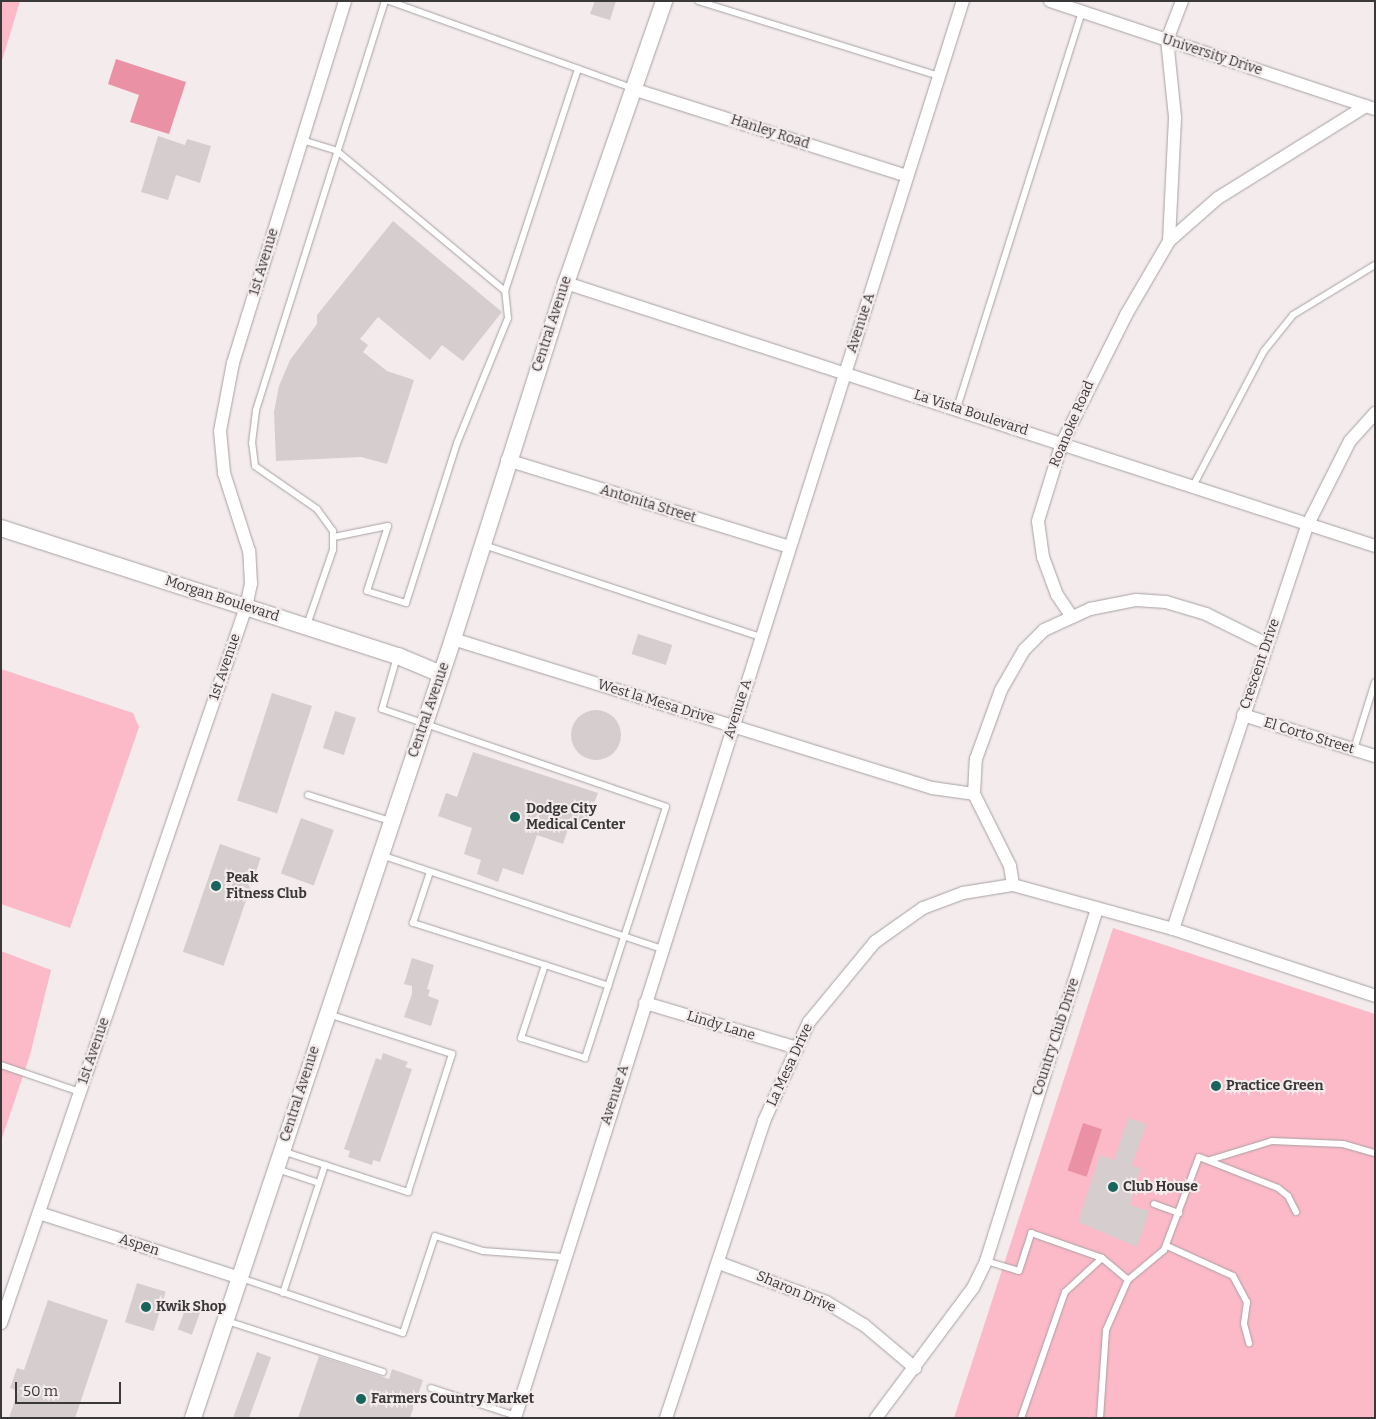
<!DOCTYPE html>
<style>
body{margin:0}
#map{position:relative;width:1376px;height:1419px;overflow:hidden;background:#f3ebec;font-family:Bitter,serif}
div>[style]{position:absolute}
.green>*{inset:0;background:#fcb9c8}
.water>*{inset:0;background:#ea91a6;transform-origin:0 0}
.building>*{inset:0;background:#d5cdce;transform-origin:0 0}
.round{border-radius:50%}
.roads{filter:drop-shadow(0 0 1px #a8a1a2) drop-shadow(0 0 1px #a8a1a2)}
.service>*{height:6px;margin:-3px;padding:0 3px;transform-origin:3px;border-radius:3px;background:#fff}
.minor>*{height:12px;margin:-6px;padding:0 6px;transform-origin:6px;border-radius:6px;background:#fff}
.tertiary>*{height:16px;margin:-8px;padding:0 8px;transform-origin:8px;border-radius:8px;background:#fff}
.dots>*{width:14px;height:14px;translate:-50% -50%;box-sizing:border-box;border:2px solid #f3ebec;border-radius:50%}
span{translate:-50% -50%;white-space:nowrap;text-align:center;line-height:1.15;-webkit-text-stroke:4px #f3ebec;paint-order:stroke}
.street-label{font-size:14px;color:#3b3839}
.poi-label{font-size:14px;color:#3b3839;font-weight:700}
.left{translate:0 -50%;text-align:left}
.frame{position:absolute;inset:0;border:2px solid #3b3839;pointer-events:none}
.scale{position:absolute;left:15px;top:1382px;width:106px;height:22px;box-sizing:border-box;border:2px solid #3b3839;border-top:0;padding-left:6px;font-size:15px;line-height:18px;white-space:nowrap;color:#3b3839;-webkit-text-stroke:4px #f3ebec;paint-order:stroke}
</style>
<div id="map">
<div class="green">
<div style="clip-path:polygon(1px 1px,20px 1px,1px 64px)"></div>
<div style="clip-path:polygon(1px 669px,133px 713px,139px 727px,70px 928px,1px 904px)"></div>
<div style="clip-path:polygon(1113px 928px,1375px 1014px,1375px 1418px,954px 1418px)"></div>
<div style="clip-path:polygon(1px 951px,51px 970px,30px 1055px,1px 1141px)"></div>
</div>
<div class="water">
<div style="clip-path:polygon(116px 59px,186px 82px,169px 134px,130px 122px,139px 95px,108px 84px)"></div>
<div style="left:1083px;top:1123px;width:20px;height:50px;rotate:18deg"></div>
</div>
<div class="building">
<div style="clip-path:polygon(595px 1px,616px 1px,610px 20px,590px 14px)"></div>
<div style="clip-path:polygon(158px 136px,185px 145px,187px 139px,211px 146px,200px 183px,176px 175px,168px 200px,141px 192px)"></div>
<div style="clip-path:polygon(393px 221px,502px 312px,463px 361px,442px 345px,430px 360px,378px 317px,360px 339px,368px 345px,363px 352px,387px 371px,414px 380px,387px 464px,361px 457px,276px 461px,274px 412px,279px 386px,290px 360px,317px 324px,317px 315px)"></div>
<div style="left:638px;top:634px;width:36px;height:21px;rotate:18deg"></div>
<div style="left:272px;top:693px;width:42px;height:113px;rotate:18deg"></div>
<div class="round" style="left:571px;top:710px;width:50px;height:50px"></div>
<div style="left:335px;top:711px;width:22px;height:39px;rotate:18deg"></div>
<div style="clip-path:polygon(473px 752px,598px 793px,586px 825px,571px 820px,563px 844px,537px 835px,523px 875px,503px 868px,498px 882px,477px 874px,481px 860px,464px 854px,472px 828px,438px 816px,446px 793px,457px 797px)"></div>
<div style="left:301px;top:818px;width:35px;height:59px;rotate:20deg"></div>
<div style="left:220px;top:844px;width:43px;height:114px;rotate:19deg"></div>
<div style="clip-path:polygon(412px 958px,434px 965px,427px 989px,430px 990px,428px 996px,439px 1000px,431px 1026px,404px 1017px,412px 994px,412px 986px,404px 984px)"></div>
<div style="clip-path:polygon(383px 1053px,408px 1062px,405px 1067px,412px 1069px,380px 1162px,373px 1160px,372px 1165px,348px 1157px,350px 1151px,344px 1149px,376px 1058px,381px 1060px)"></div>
<div style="clip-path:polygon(1128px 1118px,1146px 1124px,1132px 1166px,1141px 1168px,1130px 1205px,1149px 1211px,1137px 1247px,1078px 1222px,1100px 1155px,1114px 1160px)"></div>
<div style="left:137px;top:1283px;width:30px;height:41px;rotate:17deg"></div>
<div style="clip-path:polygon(48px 1300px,108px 1320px,75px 1418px,9px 1418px,18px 1391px,10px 1388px,17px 1368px,24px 1370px)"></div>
<div style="left:186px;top:1307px;width:15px;height:24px;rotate:20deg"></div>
<div style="left:257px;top:1352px;width:15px;height:69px;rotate:20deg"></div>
<div style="clip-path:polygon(319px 1356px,389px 1379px,392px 1369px,423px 1380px,410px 1418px,298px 1418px)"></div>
</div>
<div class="roads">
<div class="service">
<div style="left:389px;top:1px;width:258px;rotate:19.7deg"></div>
<div style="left:698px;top:1px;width:252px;rotate:17.3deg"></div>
<div style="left:302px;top:140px;width:37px;rotate:17deg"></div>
<div style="left:337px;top:151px;width:219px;rotate:39.8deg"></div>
<div style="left:505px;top:291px;width:234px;rotate:-71.8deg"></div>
<div style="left:957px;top:408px;width:415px;rotate:-72.5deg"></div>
<div style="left:1193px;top:486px;width:153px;rotate:-62.3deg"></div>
<div style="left:1264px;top:351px;width:46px;rotate:-51.1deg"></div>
<div style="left:1293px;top:315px;width:96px;rotate:-31.4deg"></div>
<div style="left:334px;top:537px;width:55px;rotate:-11.5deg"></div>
<div style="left:388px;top:526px;width:68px;rotate:107.9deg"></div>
<div style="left:367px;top:591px;width:41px;rotate:17.1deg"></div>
<div style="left:406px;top:603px;width:168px;rotate:-72.3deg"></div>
<div style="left:457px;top:443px;width:135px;rotate:-67.8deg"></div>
<div style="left:508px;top:318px;width:27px;rotate:-96deg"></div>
<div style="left:484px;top:545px;width:292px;rotate:18.4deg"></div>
<div style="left:307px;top:625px;width:79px;rotate:-70.9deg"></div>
<div style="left:333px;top:550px;width:19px;rotate:-90deg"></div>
<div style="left:333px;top:531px;width:27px;rotate:-126deg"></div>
<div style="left:317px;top:509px;width:75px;rotate:-145.3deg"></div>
<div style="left:255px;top:466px;width:23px;rotate:-97deg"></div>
<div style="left:252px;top:443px;width:33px;rotate:-83deg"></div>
<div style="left:256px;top:410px;width:429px;rotate:-72.5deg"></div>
<div style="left:397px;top:657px;width:54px;rotate:106.1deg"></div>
<div style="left:382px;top:709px;width:300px;rotate:19deg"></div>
<div style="left:666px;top:807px;width:264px;rotate:107.9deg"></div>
<div style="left:585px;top:1058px;width:67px;rotate:-162.6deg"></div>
<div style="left:521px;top:1038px;width:77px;rotate:-71.8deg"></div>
<div style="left:545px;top:965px;width:139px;rotate:-162.3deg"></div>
<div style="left:413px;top:923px;width:54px;rotate:-71.6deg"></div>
<div style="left:1354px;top:749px;width:70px;rotate:-72.6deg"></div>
<div style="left:308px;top:795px;width:86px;rotate:17.6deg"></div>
<div style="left:381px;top:855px;width:296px;rotate:18.5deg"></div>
<div style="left:545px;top:965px;width:67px;rotate:18.2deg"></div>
<div style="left:1px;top:1065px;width:83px;rotate:18.9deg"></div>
<div style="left:282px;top:1151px;width:133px;rotate:18deg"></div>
<div style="left:408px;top:1192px;width:145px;rotate:-72.3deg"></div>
<div style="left:452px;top:1054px;width:130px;rotate:-162.1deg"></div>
<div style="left:1210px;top:1160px;width:65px;rotate:-17deg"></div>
<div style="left:1272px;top:1141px;width:71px;rotate:2.4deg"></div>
<div style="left:1343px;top:1144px;width:33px;rotate:16deg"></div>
<div style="left:277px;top:1169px;width:44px;rotate:18.4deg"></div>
<div style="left:1154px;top:1204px;width:27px;rotate:20deg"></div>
<div style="left:1167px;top:1246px;width:72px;rotate:24.4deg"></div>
<div style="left:1233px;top:1276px;width:30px;rotate:62deg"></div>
<div style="left:1247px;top:1302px;width:22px;rotate:98deg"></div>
<div style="left:1244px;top:1324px;width:20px;rotate:75deg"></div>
<div style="left:1102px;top:1258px;width:34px;rotate:40deg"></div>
<div style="left:1128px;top:1280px;width:47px;rotate:-39.8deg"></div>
<div style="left:1164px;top:1250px;width:99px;rotate:-69.4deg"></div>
<div style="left:1199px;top:1157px;width:85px;rotate:21.4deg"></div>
<div style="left:1278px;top:1188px;width:13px;rotate:39deg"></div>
<div style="left:1288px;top:1196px;width:18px;rotate:63deg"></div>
<div style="left:986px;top:1261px;width:34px;rotate:17deg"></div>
<div style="left:1019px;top:1271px;width:40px;rotate:-72deg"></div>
<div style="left:1031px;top:1233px;width:75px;rotate:19.4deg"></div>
<div style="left:1102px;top:1258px;width:50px;rotate:137.4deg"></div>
<div style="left:1065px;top:1292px;width:133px;rotate:109.2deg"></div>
<div style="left:241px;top:1278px;width:171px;rotate:18.8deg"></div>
<div style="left:403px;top:1333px;width:102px;rotate:-71.7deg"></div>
<div style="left:435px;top:1236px;width:50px;rotate:17.4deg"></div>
<div style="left:483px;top:1251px;width:81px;rotate:4.2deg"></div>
<div style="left:283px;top:1293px;width:135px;rotate:-71.8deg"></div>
<div style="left:227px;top:1321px;width:164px;rotate:18.1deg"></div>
<div style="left:431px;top:1388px;width:89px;rotate:18.2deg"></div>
<div style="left:1100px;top:1418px;width:88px;rotate:-86.1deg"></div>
<div style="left:1106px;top:1330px;width:55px;rotate:-66.3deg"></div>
</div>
<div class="minor">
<div style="left:1050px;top:1px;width:342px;rotate:18.4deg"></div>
<div style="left:633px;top:89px;width:287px;rotate:17.6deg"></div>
<div style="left:1169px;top:241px;width:124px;rotate:-87.2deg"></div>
<div style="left:1175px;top:117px;width:77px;rotate:-95.9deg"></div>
<div style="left:1167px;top:40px;width:42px;rotate:-69deg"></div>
<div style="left:566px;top:283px;width:851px;rotate:18.01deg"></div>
<div style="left:507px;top:460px;width:295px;rotate:17.1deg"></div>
<div style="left:1072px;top:617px;width:27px;rotate:-124deg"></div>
<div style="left:1057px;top:595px;width:40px;rotate:-110.2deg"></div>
<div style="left:1043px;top:557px;width:36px;rotate:-98deg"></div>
<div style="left:1038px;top:521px;width:82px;rotate:-72.9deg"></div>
<div style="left:1062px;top:443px;width:143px;rotate:-63.4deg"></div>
<div style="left:1126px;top:315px;width:86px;rotate:-59.8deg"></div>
<div style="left:1169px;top:241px;width:65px;rotate:-41.3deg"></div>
<div style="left:1218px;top:198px;width:174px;rotate:-31.9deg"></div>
<div style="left:453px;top:639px;width:502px;rotate:17.28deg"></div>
<div style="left:932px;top:788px;width:42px;rotate:8.1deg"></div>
<div style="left:1243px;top:715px;width:138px;rotate:17.3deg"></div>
<div style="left:974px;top:794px;width:35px;rotate:-87deg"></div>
<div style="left:976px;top:759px;width:73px;rotate:-70.1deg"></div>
<div style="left:1001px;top:690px;width:46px;rotate:-60.1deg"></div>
<div style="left:1024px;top:650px;width:28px;rotate:-45deg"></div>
<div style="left:1044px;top:630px;width:51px;rotate:-24.5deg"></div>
<div style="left:1090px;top:609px;width:47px;rotate:-11.1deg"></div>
<div style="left:1136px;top:600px;width:30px;rotate:4deg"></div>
<div style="left:1166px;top:602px;width:42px;rotate:16.7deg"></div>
<div style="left:1206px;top:614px;width:68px;rotate:26.2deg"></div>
<div style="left:974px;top:794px;width:80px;rotate:63.4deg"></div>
<div style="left:1010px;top:866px;width:19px;rotate:81deg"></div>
<div style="left:1173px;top:929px;width:427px;rotate:-71.6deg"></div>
<div style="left:1308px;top:524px;width:93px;rotate:-63.2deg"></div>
<div style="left:1350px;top:441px;width:38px;rotate:-48deg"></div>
<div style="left:645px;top:1003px;width:159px;rotate:16.5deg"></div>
<div style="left:39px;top:1213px;width:211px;rotate:17.9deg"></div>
<div style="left:719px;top:1263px;width:114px;rotate:20deg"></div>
<div style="left:826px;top:1302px;width:44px;rotate:31.2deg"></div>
<div style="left:864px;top:1325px;width:67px;rotate:40.1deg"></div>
<div style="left:1px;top:1323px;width:757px;rotate:-71.11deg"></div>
<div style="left:246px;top:607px;width:24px;rotate:-78deg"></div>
<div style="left:251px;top:584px;width:33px;rotate:-93deg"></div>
<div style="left:249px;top:551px;width:82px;rotate:-107.8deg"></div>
<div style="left:224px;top:473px;width:42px;rotate:-95.4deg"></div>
<div style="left:220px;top:431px;width:69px;rotate:-79.2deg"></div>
<div style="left:233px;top:363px;width:379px;rotate:-72.8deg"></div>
<div style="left:515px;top:1418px;width:1486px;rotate:-72.46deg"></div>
<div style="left:666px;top:1418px;width:313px;rotate:-71.7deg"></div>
<div style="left:764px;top:1121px;width:109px;rotate:-65.6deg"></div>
<div style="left:809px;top:1022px;width:104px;rotate:-50.5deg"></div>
<div style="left:875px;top:942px;width:59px;rotate:-35.3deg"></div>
<div style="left:923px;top:908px;width:43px;rotate:-20.6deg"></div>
<div style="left:963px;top:893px;width:51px;rotate:-9.1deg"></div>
<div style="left:1013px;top:885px;width:166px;rotate:15.4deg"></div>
<div style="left:1173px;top:929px;width:213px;rotate:18.3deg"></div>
<div style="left:876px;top:1418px;width:162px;rotate:-53.3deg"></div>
<div style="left:973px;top:1288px;width:30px;rotate:-64deg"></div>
<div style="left:986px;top:1261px;width:370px;rotate:-72.5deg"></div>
</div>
<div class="tertiary">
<div style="left:1px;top:528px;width:417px;rotate:17.9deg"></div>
<div style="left:398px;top:656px;width:47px;rotate:22.7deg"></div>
<div style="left:193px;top:1418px;width:821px;rotate:-71.54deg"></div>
<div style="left:453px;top:639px;width:374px;rotate:-72.4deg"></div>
<div style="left:566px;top:283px;width:299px;rotate:-70.8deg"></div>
</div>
</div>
<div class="dots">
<div style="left:515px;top:817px;background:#19645c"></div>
<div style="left:216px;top:886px;background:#19645c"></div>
<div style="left:1216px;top:1086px;background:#19645c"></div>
<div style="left:1113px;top:1187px;background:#19645c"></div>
<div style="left:146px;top:1307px;background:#19645c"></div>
<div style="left:361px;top:1399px;background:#19645c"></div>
</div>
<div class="street-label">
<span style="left:1212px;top:55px;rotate:18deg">University Drive</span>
<span style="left:770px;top:132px;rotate:18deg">Hanley Road</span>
<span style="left:264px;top:262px;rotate:-73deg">1st Avenue</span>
<span style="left:861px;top:323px;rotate:-72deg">Avenue A</span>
<span style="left:552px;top:324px;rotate:-72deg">Central Avenue</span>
<span style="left:971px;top:413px;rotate:18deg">La Vista Boulevard</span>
<span style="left:1072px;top:424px;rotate:-67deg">Roanoke Road</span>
<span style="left:648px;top:504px;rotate:17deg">Antonita Street</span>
<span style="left:222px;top:599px;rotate:18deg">Morgan Boulevard</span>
<span style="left:1260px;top:664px;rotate:-71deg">Crescent Drive</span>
<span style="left:225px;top:667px;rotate:-71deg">1st Avenue</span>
<span style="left:656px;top:702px;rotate:17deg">West la Mesa Drive</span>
<span style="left:738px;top:709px;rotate:-72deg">Avenue A</span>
<span style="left:429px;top:710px;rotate:-71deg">Central Avenue</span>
<span style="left:1309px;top:736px;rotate:17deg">El Corto Street</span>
<span style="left:721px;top:1026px;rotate:17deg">Lindy Lane</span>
<span style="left:1056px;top:1037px;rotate:-72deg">Country Club Drive</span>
<span style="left:94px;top:1051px;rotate:-71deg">1st Avenue</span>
<span style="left:790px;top:1065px;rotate:-65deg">La Mesa Drive</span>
<span style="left:300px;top:1094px;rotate:-72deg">Central Avenue</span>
<span style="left:615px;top:1095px;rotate:-72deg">Avenue A</span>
<span style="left:139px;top:1245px;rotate:18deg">Aspen</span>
<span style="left:796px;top:1292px;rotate:23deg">Sharon Drive</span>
</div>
<div class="poi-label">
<span class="left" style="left:526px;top:817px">Dodge City<br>Medical Center</span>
<span class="left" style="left:226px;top:886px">Peak<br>Fitness Club</span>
<span class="left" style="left:1226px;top:1086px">Practice Green</span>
<span class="left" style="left:1123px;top:1187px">Club House</span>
<span class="left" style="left:156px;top:1307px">Kwik Shop</span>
<span class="left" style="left:371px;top:1399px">Farmers Country Market</span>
</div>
<div class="frame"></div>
<div class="scale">50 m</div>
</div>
